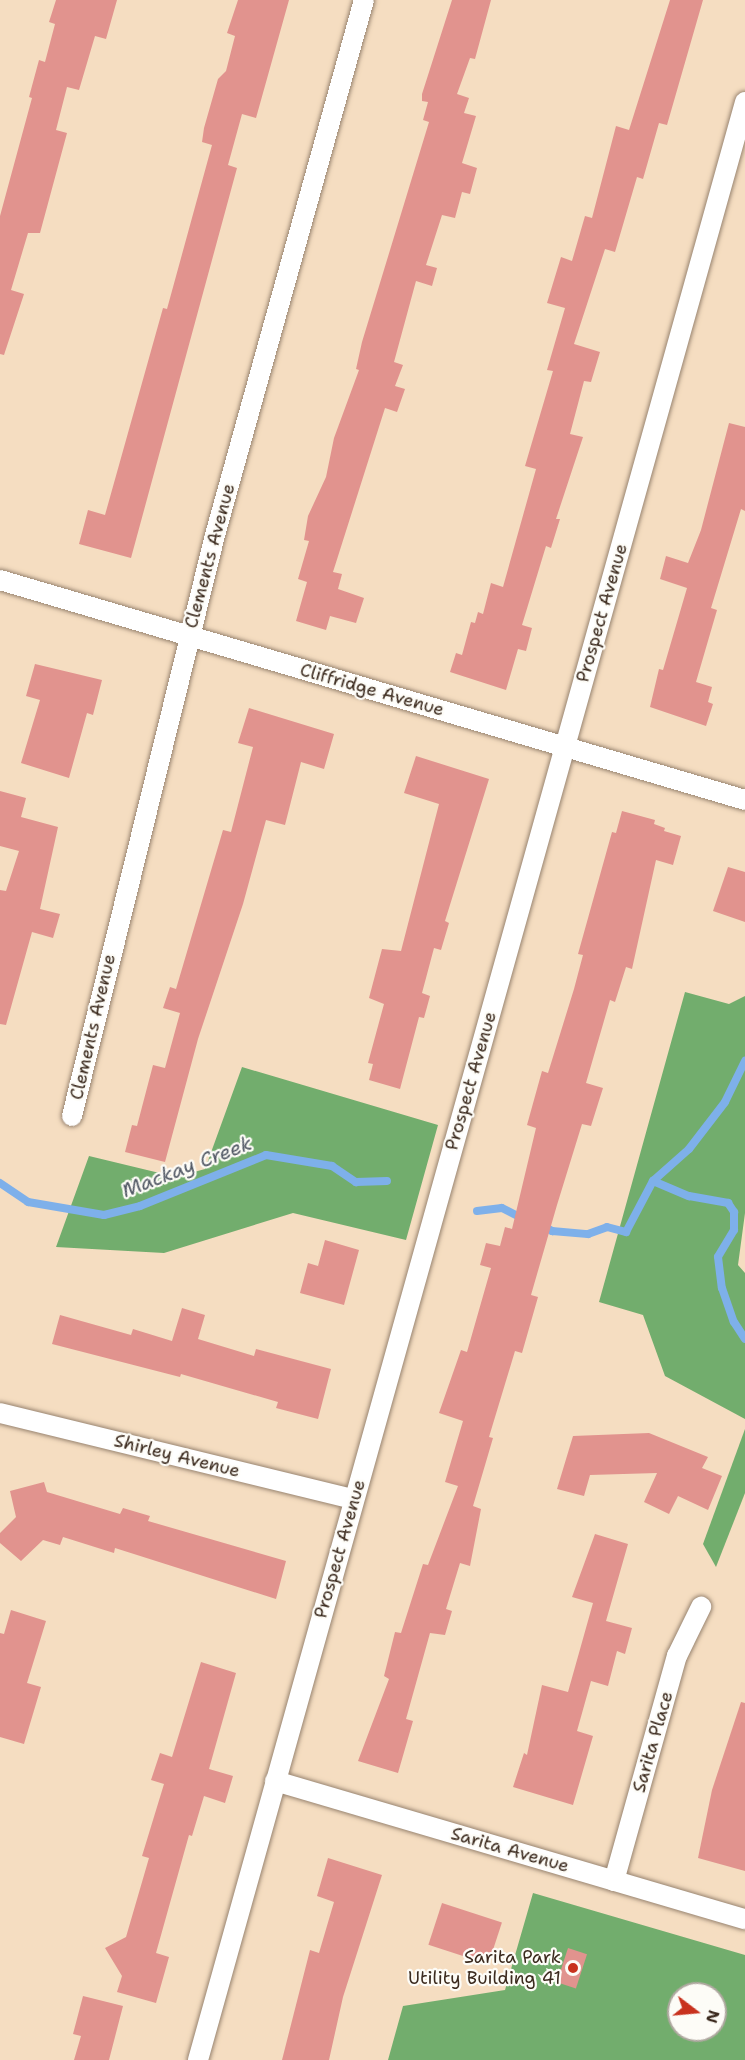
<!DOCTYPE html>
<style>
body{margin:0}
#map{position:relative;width:745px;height:2060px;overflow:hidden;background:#f5ddc1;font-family:"Shantell Sans",sans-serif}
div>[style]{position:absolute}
.forest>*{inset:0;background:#72ad6d}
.stream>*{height:8px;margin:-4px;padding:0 4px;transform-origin:4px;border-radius:4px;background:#7eb0ea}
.building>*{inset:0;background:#e1938e;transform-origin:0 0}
.roads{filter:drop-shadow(0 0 2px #988470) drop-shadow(0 0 2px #988470)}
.minor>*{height:20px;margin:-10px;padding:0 10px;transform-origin:10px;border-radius:10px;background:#fff}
.dots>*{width:16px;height:16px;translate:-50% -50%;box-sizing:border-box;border:3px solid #fdfcf7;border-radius:50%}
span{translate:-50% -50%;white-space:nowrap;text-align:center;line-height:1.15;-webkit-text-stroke:4.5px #fdfcf7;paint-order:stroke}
.street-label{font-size:18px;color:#3b2a1e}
.poi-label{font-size:18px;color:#3b2a1e}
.right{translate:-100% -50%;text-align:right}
.water-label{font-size:20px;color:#525965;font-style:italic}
.north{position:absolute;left:667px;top:1982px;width:60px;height:60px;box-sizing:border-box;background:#fdfcf7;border:2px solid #afa8a0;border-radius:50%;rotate:106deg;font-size:16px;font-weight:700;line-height:24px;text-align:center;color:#3b2a1e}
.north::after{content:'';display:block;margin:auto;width:21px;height:27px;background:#c8321e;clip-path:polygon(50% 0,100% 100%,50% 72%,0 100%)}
</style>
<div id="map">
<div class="forest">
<div style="clip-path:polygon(685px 992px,729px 1004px,745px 996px,745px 1213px,738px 1265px,745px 1273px,745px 1419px,665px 1376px,643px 1315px,599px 1302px)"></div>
<div style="clip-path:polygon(242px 1067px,438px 1125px,406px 1240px,293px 1213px,164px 1253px,56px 1247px,89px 1156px,176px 1177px,205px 1169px)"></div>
<div style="clip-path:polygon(745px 1429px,745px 1493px,716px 1567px,703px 1544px)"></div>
<div style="clip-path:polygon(evenodd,533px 1893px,745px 1955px,745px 2060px,388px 2060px,403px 2006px,505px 1990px,533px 1893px,679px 1994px,715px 1994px,715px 2030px,679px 2030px,679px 1994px)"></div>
</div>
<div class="stream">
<div style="left:653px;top:1181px;width:48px;rotate:-41.6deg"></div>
<div style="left:689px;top:1149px;width:59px;rotate:-52.5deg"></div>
<div style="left:725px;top:1102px;width:46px;rotate:-64deg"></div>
<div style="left:0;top:1183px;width:34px;rotate:34deg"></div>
<div style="left:28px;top:1202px;width:77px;rotate:9.7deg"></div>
<div style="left:104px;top:1215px;width:37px;rotate:-14deg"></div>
<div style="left:140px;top:1206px;width:136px;rotate:-22deg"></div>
<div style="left:266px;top:1155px;width:67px;rotate:9.5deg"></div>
<div style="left:332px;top:1166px;width:29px;rotate:34deg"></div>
<div style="left:356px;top:1182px;width:31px;rotate:-2deg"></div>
<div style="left:477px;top:1211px;width:25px;rotate:-7deg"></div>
<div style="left:502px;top:1208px;width:22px;rotate:27deg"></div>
<div style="left:542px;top:1225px;width:12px;rotate:31deg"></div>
<div style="left:552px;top:1231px;width:36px;rotate:5deg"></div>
<div style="left:588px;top:1234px;width:20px;rotate:-20deg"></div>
<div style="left:607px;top:1227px;width:20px;rotate:15deg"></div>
<div style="left:626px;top:1232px;width:58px;rotate:-62.1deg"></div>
<div style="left:653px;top:1181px;width:39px;rotate:23deg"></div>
<div style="left:689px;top:1196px;width:40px;rotate:10deg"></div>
<div style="left:728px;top:1203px;width:11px;rotate:56deg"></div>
<div style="left:734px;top:1212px;width:18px;rotate:90deg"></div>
<div style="left:734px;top:1230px;width:31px;rotate:121deg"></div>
<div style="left:718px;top:1257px;width:31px;rotate:83deg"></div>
<div style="left:722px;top:1288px;width:36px;rotate:71deg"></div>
<div style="left:734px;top:1322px;width:20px;rotate:57deg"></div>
</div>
<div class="building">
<div style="clip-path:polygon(56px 0,117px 0,106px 39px,95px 36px,79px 90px,67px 87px,56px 130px,67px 133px,40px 233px,28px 233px,11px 290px,24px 294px,4px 355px,0 354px,0 216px,32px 98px,29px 97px,39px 60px,45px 62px,55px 24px,49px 22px)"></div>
<div style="clip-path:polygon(238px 0,289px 0,256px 118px,242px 114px,228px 165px,237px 168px,131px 558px,79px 544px,88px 510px,105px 515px,163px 308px,167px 309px,212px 145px,202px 142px,204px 128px,218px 79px,226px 71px,235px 36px,227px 33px)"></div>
<div style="clip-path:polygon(452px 0,491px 0,475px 59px,470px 58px,457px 94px,469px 98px,464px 113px,476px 116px,462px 163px,477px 168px,470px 194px,462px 192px,455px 218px,442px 215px,426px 265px,437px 268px,432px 286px,416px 281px,394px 362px,403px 365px,395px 386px,405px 389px,397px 412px,385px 408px,333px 572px,342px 574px,338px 589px,364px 598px,356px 623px,330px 616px,326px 630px,296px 621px,307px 582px,298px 579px,309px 541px,304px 540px,308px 516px,326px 477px,334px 438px,359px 370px,356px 369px,362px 342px,429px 122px,423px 120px,428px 102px,422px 101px,422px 94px)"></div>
<div style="clip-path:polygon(670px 0,703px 0,667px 125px,659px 123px,643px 179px,637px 177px,615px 252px,605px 249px,574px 344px,600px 352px,591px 382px,584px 381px,570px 434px,583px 437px,556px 519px,560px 519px,551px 548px,546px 546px,522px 625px,532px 628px,526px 651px,518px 649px,506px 690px,450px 672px,456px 653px,462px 655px,471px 622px,475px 623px,478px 612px,483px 614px,491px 583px,503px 587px,536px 469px,525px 466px,553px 371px,547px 370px,565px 308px,547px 303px,561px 257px,572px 261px,585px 216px,592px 218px,616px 126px,629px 130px)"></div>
<div style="clip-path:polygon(729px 423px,745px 427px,745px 511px,741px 509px,711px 608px,717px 610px,696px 682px,712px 687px,708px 702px,713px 704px,706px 726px,650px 707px,659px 669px,663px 670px,687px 588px,660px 579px,666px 556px,688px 563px,701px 530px)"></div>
<div style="clip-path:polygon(35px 664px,102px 680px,93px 715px,87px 713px,69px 778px,21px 763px,40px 700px,26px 696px)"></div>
<div style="clip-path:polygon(249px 708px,334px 734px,324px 769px,301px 762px,285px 825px,266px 820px,243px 904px,198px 1039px,165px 1162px,125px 1152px,132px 1125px,137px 1126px,153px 1065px,165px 1068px,180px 1013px,163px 1008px,170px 987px,176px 989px,223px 830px,231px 832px,253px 747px,238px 743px)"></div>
<div style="clip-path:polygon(416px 756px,489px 779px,445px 921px,449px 923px,441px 950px,434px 948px,422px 993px,430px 996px,424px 1018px,419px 1017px,400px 1089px,369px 1080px,373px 1064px,368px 1063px,384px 1004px,369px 998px,382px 949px,401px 951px,439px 804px,404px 793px)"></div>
<div style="clip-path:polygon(0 791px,26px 798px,21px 817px,58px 827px,40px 909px,60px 914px,53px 938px,32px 932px,6px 1025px,0 1024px,0 890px,6px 891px,19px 851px,0 846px)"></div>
<div style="clip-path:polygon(622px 811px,655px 820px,654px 824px,665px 828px,664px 831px,681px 836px,673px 865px,656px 860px,632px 969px,626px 967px,615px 1002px,610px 1000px,586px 1083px,603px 1088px,591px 1126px,582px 1124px,557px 1205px,531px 1295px,538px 1297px,522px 1353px,515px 1351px,489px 1437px,493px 1438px,473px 1506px,481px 1509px,470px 1566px,460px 1563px,446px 1609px,452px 1611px,445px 1635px,430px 1633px,406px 1719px,413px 1721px,398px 1773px,358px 1761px,389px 1679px,384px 1676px,395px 1632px,401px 1633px,423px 1564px,428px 1565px,458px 1486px,445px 1482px,463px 1421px,439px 1413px,461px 1350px,467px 1352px,491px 1268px,480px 1265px,486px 1243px,500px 1246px,505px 1227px,512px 1229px,536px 1128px,527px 1125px,542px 1071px,548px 1073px,574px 989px,583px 955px,578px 954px,612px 832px,616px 833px)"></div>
<div style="clip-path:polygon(728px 867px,745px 872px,745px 922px,713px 911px)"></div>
<div style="clip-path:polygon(325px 1240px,359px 1250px,344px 1305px,300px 1293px,308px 1263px,318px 1266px)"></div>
<div style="clip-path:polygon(182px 1308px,205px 1315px,198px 1339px,254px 1356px,256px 1349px,331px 1369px,318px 1419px,276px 1408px,278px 1402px,181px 1374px,180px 1377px,52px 1344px,60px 1315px,131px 1335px,133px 1329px,172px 1341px)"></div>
<div style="clip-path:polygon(649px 1433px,708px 1457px,702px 1468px,722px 1476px,708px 1510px,678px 1496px,669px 1514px,644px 1502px,657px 1473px,590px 1475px,584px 1496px,557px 1489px,573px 1436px)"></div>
<div style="clip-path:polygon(44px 1482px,47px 1492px,120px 1514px,123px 1508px,150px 1516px,148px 1521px,286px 1561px,276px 1599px,115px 1548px,114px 1553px,63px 1537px,60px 1545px,43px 1540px,21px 1561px,0 1543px,0 1533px,16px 1517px,10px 1491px)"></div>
<div style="clip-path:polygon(595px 1534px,628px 1544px,606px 1621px,632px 1628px,625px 1654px,617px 1651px,608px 1686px,591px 1681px,577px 1731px,593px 1736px,573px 1805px,513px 1787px,524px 1753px,527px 1755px,542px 1685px,568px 1692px,593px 1603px,572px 1597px)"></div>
<div style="clip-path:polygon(11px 1610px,46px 1621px,27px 1683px,41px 1687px,24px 1744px,0 1737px,0 1633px,4px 1634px)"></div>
<div style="clip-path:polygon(201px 1662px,236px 1673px,209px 1769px,233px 1776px,225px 1803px,204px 1796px,192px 1836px,189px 1835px,156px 1953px,169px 1957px,156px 2003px,117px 1992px,122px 1976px,105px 1948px,126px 1937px,149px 1858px,142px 1856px,164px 1784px,151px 1780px,160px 1753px,172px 1757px)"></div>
<div style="clip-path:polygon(741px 1702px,745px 1703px,745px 1871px,698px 1858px,712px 1790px)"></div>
<div style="clip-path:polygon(328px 1858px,382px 1875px,343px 1997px,329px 2060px,282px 2060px,310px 1950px,319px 1953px,334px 1902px,317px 1896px)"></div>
<div style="left:442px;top:1903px;width:63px;height:44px;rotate:18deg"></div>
<div style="left:568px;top:1948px;width:20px;height:36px;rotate:18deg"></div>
<div style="clip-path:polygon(83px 1996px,123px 2006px,109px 2060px,74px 2060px,81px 2036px,73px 2034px)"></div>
</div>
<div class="roads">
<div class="minor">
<div style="left:0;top:580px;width:777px;rotate:16.45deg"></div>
<div style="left:72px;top:1116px;width:598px;rotate:-76.17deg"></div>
<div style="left:215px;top:535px;width:555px;rotate:-74.44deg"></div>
<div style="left:0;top:1413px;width:363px;rotate:13.7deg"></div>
<div style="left:275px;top:1781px;width:490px;rotate:16.4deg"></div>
<div style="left:614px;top:1881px;width:234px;rotate:-74.4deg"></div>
<div style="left:677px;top:1656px;width:55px;rotate:-63.9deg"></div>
<div style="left:198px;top:2060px;width:2033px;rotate:-74.39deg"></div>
</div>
</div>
<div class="dots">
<div style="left:573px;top:1968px;background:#c8321e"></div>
</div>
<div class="street-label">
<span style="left:210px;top:556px;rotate:-75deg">Clements Avenue</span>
<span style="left:602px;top:613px;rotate:-74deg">Prospect Avenue</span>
<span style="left:372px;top:690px;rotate:16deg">Cliffridge Avenue</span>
<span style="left:93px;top:1027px;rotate:-77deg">Clements Avenue</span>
<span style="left:471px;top:1081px;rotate:-74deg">Prospect Avenue</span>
<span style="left:177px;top:1456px;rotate:14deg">Shirley Avenue</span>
<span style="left:340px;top:1549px;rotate:-74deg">Prospect Avenue</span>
<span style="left:653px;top:1742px;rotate:-74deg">Sarita Place</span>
<span style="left:510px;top:1850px;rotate:16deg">Sarita Avenue</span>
</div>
<div class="poi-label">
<span class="right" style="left:561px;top:1968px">Sarita Park<br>Utility Building 41</span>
</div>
<div class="water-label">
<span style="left:187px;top:1167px;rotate:-21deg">Mackay Creek</span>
</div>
<div class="north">N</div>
</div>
